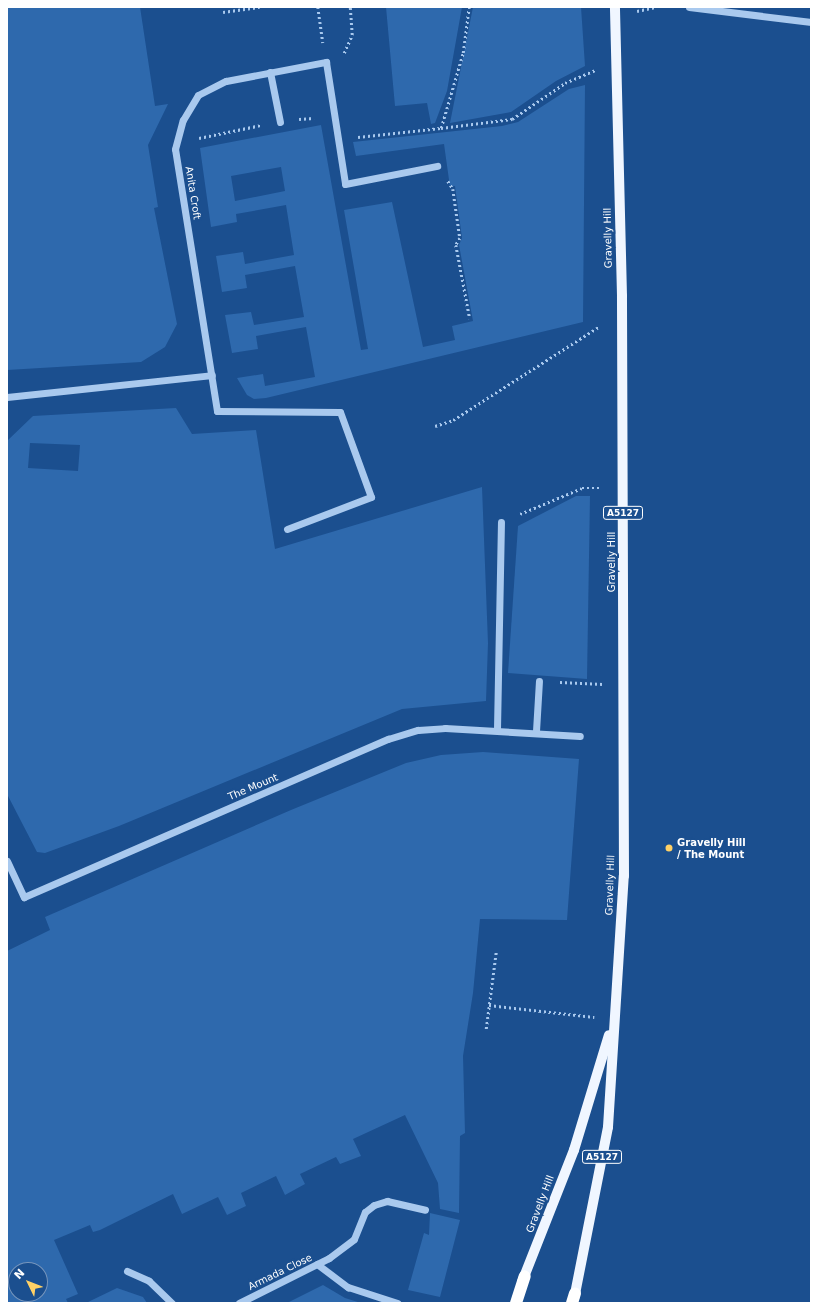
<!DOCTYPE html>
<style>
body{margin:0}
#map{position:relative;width:818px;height:1310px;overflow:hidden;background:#1b4f8f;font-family:"DejaVu Sans",sans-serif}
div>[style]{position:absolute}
.green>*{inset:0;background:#2e69ad}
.path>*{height:2.5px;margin-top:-1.25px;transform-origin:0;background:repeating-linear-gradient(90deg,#a9c9ee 0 2px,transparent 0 5px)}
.minor>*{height:7px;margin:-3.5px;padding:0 3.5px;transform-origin:3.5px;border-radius:3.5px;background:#a9c9ee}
.major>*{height:10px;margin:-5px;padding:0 5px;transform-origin:5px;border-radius:5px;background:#f0f6ff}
.highway>*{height:12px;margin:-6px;padding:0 6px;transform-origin:6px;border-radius:6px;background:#fff}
.dots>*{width:11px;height:11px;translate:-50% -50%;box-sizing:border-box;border:2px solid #1b4f8f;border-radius:50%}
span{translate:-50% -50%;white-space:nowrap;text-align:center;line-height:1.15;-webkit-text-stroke:4px #1b4f8f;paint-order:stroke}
.shield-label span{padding:1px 3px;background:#1b4f8f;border:1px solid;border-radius:3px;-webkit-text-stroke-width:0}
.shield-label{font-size:9px;color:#fff;font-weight:700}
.street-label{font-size:10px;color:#fff}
.poi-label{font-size:10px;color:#fff;font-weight:700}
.left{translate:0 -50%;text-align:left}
.frame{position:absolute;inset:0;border:8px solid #fff;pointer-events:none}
.north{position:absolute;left:8px;top:1262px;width:40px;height:40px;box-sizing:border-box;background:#1b4f8f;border:1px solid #7695bc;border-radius:50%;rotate:313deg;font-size:11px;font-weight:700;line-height:16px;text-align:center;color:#fff}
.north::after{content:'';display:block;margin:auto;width:14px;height:18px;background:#ffd166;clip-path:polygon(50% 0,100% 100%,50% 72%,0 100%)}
</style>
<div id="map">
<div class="green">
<div style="clip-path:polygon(7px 7px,140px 7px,155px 106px,168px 104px,148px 145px,158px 207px,154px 208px,177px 324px,165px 347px,141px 362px,7px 370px)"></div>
<div style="clip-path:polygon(386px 7px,462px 7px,447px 91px,435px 123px,431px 124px,427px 103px,395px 106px)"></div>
<div style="clip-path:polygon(473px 7px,581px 7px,585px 66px,556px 81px,511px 112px,450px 123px)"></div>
<div style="clip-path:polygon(evenodd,585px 85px,583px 322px,266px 398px,254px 399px,247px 395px,237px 378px,263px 374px,265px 386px,315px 377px,306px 327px,256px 336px,258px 349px,232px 353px,225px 315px,251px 312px,254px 325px,304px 317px,295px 266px,245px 275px,247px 288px,222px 292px,216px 256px,243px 252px,245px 264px,294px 255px,286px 205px,236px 214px,237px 222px,211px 227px,200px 148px,321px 125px,361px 350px,368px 349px,344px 210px,392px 202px,423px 347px,455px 340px,452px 326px,473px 321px,459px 245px,462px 238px,455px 186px,450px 187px,444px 144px,356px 156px,353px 142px,502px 126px,518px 122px,569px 89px,585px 85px,281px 167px,285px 191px,235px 201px,231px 176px,281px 167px)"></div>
<div style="clip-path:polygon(evenodd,176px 408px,192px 434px,256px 430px,275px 549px,482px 487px,488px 643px,486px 701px,402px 709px,119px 826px,45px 853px,37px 852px,7px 794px,7px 441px,33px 416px,176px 408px,30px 443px,80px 445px,78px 471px,28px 468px,30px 443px)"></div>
<div style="clip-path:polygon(576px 496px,590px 496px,587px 679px,508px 673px,518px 526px)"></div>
<div style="clip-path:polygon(evenodd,483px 752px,579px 759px,567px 920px,480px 919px,473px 993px,463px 1056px,465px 1133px,460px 1136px,459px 1213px,440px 1209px,438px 1183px,405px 1115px,353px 1139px,361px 1156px,340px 1164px,336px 1157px,300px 1174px,305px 1184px,285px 1195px,276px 1176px,241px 1193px,246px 1206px,227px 1215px,218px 1197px,182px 1214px,173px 1194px,100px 1230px,93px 1232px,90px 1225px,54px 1240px,78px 1294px,66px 1299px,68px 1303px,7px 1303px,7px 951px,50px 930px,45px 917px,291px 810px,406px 763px,441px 755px,483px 752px,16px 1270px,40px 1270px,40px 1294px,16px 1294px,16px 1270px)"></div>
<div style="clip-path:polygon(430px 1213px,460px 1220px,440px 1297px,408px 1290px,424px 1233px,429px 1235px)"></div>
<div style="clip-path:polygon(323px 1285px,345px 1298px,361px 1303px,287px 1303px)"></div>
<div style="clip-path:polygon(117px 1288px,143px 1297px,147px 1303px,86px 1303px)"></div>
</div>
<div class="path">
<div style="left:318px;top:7px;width:36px;rotate:82deg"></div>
<div style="left:637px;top:11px;width:19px;rotate:-12deg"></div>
<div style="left:223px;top:12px;width:37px;rotate:-8deg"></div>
<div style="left:344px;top:53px;width:20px;rotate:-66deg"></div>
<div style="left:352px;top:35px;width:28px;rotate:-94deg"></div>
<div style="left:299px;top:119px;width:15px;rotate:-4deg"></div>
<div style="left:441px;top:128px;width:72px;rotate:-7.2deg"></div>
<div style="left:512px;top:119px;width:64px;rotate:-34.2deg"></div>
<div style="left:565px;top:83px;width:34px;rotate:-23deg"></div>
<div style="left:358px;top:137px;width:83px;rotate:-6.2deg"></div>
<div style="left:441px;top:128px;width:78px;rotate:-73.7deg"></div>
<div style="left:463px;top:53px;width:46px;rotate:-82.6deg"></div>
<div style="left:199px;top:138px;width:63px;rotate:-11.8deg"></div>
<div style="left:448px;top:181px;width:9px;rotate:58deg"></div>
<div style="left:453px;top:189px;width:49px;rotate:81.9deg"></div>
<div style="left:460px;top:238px;width:8px;rotate:120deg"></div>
<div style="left:456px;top:245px;width:75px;rotate:79.3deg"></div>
<div style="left:435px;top:426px;width:19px;rotate:-18deg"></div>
<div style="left:453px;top:420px;width:174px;rotate:-32.6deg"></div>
<div style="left:520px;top:514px;width:67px;rotate:-22.8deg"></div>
<div style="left:582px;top:488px;width:20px"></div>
<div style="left:560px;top:682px;width:43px;rotate:2.7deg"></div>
<div style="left:489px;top:1005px;width:106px;rotate:6.5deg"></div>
<div style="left:486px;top:1029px;width:78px;rotate:-82.6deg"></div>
</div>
<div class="minor">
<div style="left:689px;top:7px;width:123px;rotate:7deg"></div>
<div style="left:270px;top:72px;width:51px;rotate:78.7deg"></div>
<div style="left:7px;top:397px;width:206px;rotate:-6.1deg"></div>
<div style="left:287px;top:529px;width:90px;rotate:-20.9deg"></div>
<div style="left:371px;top:497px;width:90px;rotate:-110deg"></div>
<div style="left:340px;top:412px;width:123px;rotate:-179.5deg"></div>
<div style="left:217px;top:411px;width:265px;rotate:-99.1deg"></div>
<div style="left:175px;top:149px;width:30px;rotate:-75deg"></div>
<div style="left:183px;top:120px;width:29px;rotate:-59deg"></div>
<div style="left:198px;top:95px;width:31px;rotate:-27deg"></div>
<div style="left:226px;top:81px;width:102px;rotate:-10.8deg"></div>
<div style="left:326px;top:62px;width:123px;rotate:81.1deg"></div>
<div style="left:345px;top:184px;width:94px;rotate:-11.1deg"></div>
<div style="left:497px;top:729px;width:207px;rotate:-88.9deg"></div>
<div style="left:536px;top:731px;width:50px;rotate:-86.6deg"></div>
<div style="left:7px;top:861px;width:40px;rotate:65deg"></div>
<div style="left:24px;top:897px;width:397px;rotate:-23.5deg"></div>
<div style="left:388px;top:739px;width:31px;rotate:-17deg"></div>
<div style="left:418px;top:730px;width:27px;rotate:-4deg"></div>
<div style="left:445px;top:728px;width:135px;rotate:3.4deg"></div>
<div style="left:317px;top:1264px;width:39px;rotate:37deg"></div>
<div style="left:348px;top:1287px;width:52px;rotate:18.1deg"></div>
<div style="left:127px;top:1271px;width:24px;rotate:24deg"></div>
<div style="left:149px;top:1281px;width:32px;rotate:44deg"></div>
<div style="left:239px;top:1303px;width:101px;rotate:-26.6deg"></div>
<div style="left:329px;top:1258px;width:31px;rotate:-37deg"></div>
<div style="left:354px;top:1239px;width:29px;rotate:-68deg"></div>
<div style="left:365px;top:1212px;width:11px;rotate:-38deg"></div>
<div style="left:374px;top:1205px;width:14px;rotate:-17deg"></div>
<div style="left:387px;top:1201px;width:39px;rotate:13deg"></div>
</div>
<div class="major">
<div style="left:522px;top:1282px;width:142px;rotate:-68.5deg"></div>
<div style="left:574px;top:1150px;width:120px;rotate:-73.1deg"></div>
<div style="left:574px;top:1299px;width:175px;rotate:-78.8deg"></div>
<div style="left:608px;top:1127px;width:252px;rotate:-86.4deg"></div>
<div style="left:624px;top:876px;width:580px;rotate:-90.2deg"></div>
<div style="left:622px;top:296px;width:289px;rotate:-91.4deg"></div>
</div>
<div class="highway">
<div style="left:516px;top:1303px;width:28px;rotate:-72deg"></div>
<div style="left:572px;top:1303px;width:10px;rotate:-73deg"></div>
</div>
<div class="dots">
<div style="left:669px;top:848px;background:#ffd166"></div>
</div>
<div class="shield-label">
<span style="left:623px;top:513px">A5127</span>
<span style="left:602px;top:1157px">A5127</span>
</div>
<div class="street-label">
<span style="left:193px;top:193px;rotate:81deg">Anita Croft</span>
<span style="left:608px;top:238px;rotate:-91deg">Gravelly Hill</span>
<span style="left:612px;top:562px;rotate:-90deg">Gravelly Hill</span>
<span style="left:253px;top:787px;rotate:-23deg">The Mount</span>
<span style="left:610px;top:885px;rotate:-88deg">Gravelly Hill</span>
<span style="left:540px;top:1204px;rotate:-69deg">Gravelly Hill</span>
<span style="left:280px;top:1272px;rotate:-26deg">Armada Close</span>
</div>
<div class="poi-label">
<span class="left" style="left:677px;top:848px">Gravelly Hill<br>/ The Mount</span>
</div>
<div class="frame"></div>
<div class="north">N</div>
</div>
